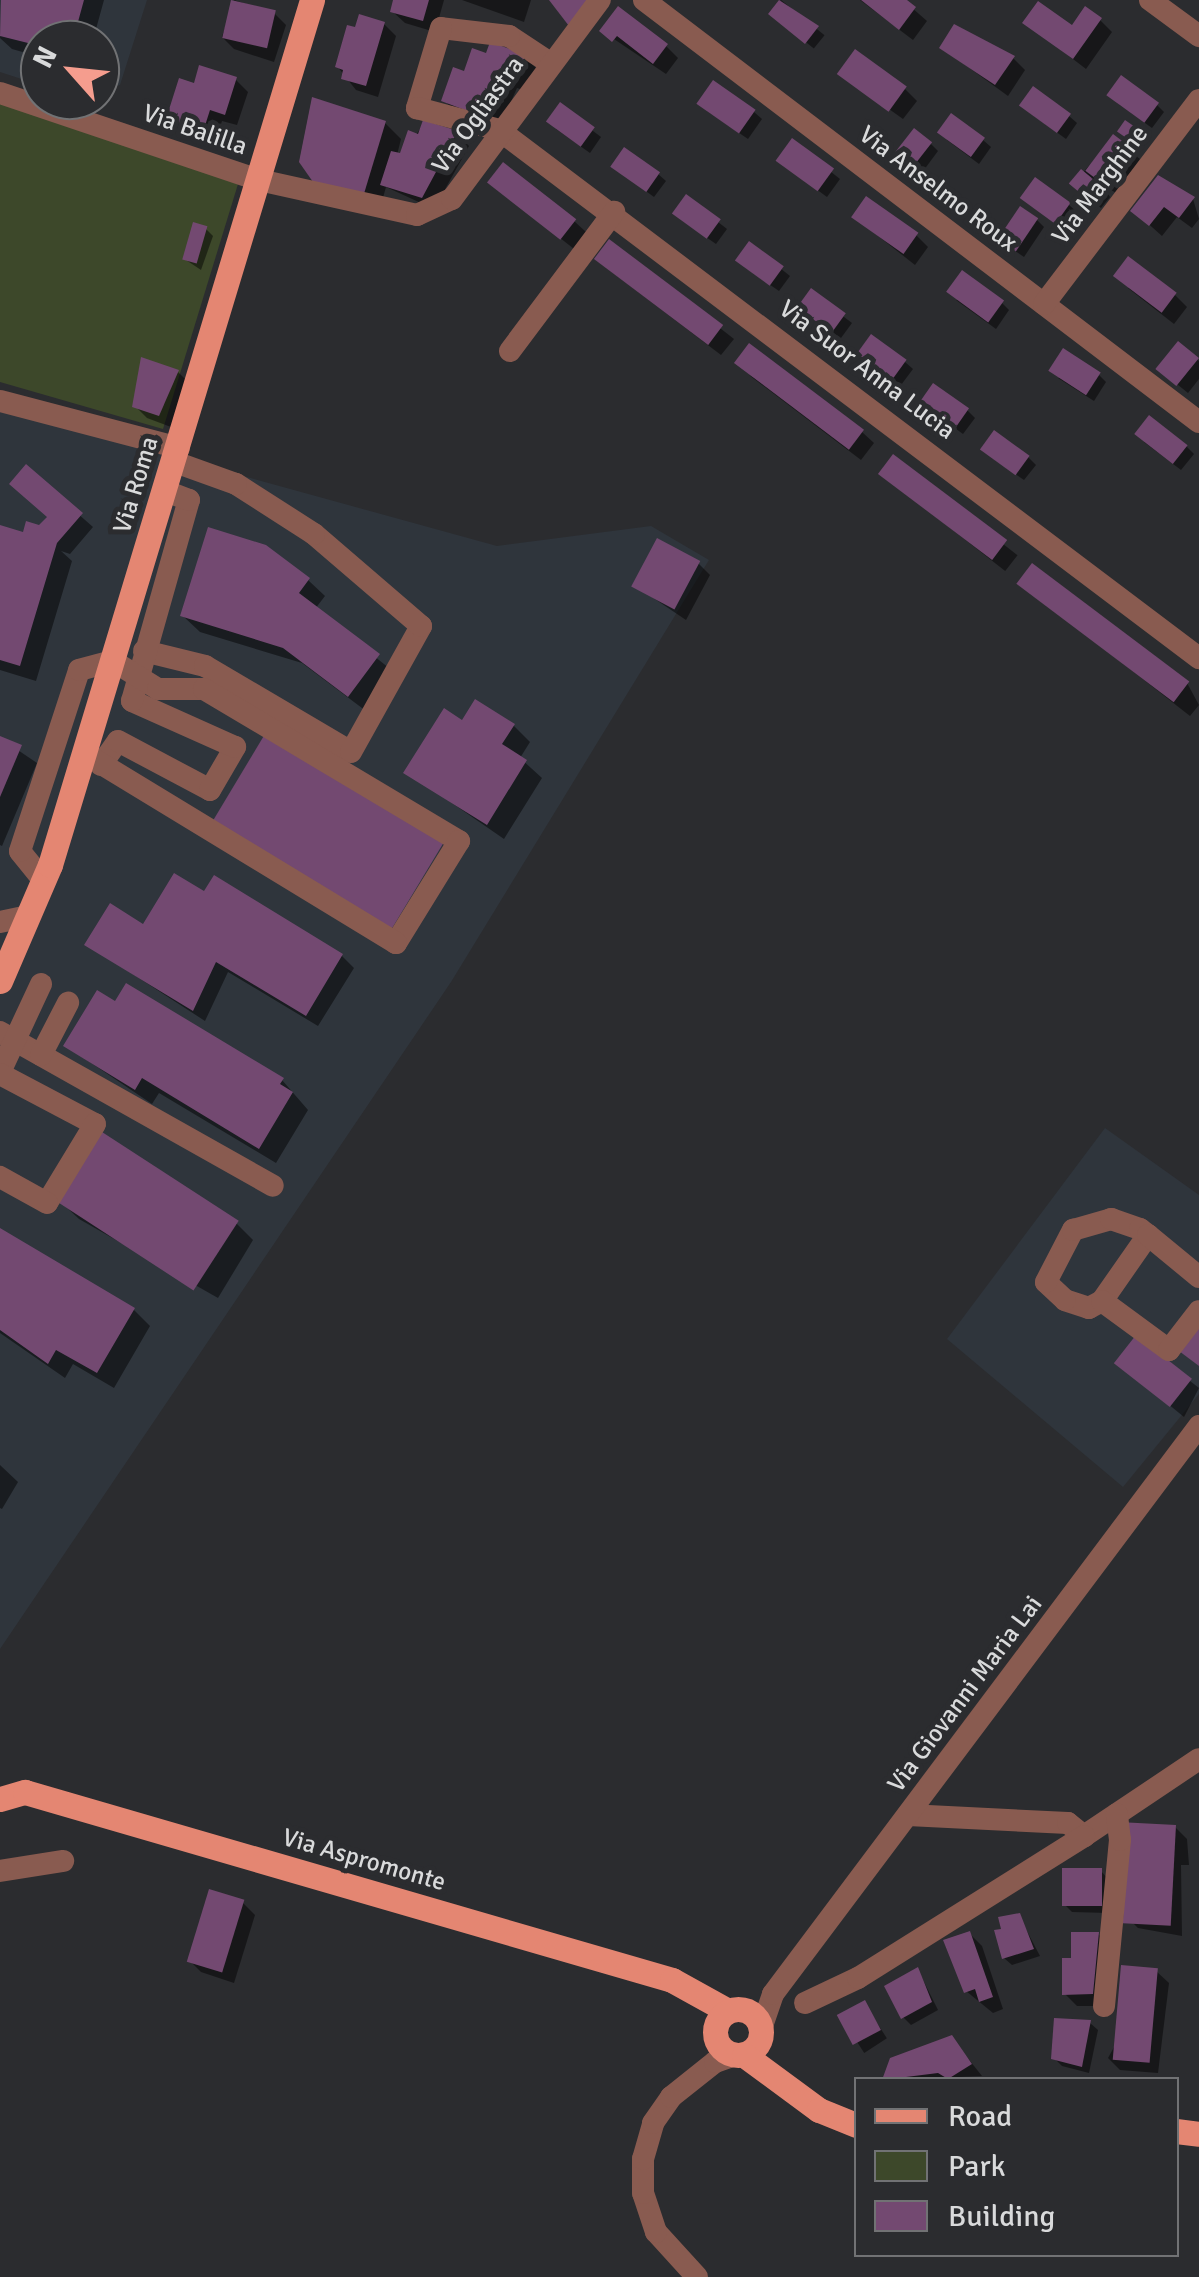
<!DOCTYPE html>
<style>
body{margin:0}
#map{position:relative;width:1199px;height:2277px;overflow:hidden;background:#2b2c2f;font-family:Signika,sans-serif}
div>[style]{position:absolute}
.built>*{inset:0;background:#2f353c}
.green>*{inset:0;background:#3d482a}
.shadow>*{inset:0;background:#0007;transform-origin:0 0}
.building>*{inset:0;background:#734971;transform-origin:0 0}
.minor>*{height:22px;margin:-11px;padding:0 11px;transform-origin:11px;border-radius:11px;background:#895b50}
.major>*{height:25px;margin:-12.5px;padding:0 12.5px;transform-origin:12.5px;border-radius:12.5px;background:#e48672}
.major>.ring{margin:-12.5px;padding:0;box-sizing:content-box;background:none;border:25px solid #e48672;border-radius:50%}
span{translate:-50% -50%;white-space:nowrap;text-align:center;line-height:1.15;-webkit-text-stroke:10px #2b2c2f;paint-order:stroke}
.street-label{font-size:25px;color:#d9dadb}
.legend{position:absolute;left:854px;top:2077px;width:325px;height:180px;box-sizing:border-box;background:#2b2c2f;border:2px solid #717274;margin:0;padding:12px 18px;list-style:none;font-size:30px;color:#d9dadb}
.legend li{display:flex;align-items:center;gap:20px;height:50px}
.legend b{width:50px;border:2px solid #717274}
.north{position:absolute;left:20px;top:20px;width:100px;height:100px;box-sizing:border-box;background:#2b2c2f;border:2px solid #717274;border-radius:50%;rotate:297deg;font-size:28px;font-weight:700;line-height:40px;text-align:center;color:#d9dadb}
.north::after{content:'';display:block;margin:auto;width:35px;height:45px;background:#f59d8e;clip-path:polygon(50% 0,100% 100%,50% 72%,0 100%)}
</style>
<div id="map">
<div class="built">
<div style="clip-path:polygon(0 0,147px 0,120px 85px,100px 91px,100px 40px,40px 40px,40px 85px,0 72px)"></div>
<div style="clip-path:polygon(0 409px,497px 546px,651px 526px,709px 560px,451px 982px,0 1649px)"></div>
<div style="clip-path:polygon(1105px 1128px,1199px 1195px,1199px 1394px,1123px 1487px,947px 1339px)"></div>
</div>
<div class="green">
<div style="clip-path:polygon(0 102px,238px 184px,163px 429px,0 382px)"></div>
</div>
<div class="shadow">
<div style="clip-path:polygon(4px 0,104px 0,93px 40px,40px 40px,40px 57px,12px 49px,0 38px)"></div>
<div style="clip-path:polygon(234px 0,274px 13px,286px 25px,274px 62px,234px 49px,222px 37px)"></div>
<div style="clip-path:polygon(396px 0,444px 0,435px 32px,405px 23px,392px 11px)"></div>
<div style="clip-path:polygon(462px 0,531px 0,524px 22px)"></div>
<div style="left:781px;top:0;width:56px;height:17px;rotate:39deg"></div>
<div style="clip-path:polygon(860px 0,903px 0,927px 21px,913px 40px)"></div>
<div style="clip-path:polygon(1100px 20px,1112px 32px,1086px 69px,1026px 23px,1072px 28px)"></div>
<div style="clip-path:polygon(384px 24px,396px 36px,378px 97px,356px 90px,337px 66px)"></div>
<div style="clip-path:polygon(602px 31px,666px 46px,678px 58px,666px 74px)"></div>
<div style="clip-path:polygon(942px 48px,1013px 58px,1025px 70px,1008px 96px)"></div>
<div style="clip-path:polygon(488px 56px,525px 57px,537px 69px,529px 92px,517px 88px,499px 129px,456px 112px,444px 100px)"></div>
<div style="clip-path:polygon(840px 74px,905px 89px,917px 101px,903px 119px)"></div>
<div style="clip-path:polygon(236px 80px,248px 92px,237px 125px,222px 121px,215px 142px,180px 131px,168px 119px,195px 86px)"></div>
<div style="clip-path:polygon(1117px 103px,1157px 105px,1164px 112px,1152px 128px)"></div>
<div style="clip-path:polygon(560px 106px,601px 137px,590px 153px,556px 129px)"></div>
<div style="clip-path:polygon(707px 111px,754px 112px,762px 119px,748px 139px)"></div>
<div style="clip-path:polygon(1030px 113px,1069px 116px,1077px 123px,1066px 139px)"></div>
<div style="clip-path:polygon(385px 123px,401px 139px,397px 155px,402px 156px,424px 123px,457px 133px,469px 146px,434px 209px,386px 187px,379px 212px,332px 197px)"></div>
<div style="clip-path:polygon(1113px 138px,1140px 159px,1116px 193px,1100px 183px,1110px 197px,1101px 208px,1073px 184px)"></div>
<div style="clip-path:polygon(947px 140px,983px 140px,991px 147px,979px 164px)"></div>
<div style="clip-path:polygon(792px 141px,840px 179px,827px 197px,786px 167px)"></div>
<div style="clip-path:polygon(931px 144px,938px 151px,918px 178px,902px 166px)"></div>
<div style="clip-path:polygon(621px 173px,658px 174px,666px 181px,654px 197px)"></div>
<div style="clip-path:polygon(491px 183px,574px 221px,586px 232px,574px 249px)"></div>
<div style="clip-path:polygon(686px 197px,727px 229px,716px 244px,683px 221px)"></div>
<div style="clip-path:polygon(1193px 199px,1199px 219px,1192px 228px,1177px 217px,1162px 236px,1134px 211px)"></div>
<div style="clip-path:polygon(1031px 205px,1069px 205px,1077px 212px,1064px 229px)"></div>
<div style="clip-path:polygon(854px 217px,916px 235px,928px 247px,915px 265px)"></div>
<div style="clip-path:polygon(1037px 220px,1044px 227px,1024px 257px,1008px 246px)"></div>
<div style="clip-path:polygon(205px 228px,213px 236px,201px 270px,183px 258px)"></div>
<div style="clip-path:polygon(610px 242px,734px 339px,721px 355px,609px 270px)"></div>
<div style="clip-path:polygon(750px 244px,790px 276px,779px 291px,746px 268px)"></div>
<div style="clip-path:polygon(1128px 288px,1175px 295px,1187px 307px,1174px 324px)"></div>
<div style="clip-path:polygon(811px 292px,852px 323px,841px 338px,807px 315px)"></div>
<div style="clip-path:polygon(956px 300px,1002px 303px,1009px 310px,996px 329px)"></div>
<div style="clip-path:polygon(1178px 344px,1199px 361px,1199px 379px,1188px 393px,1167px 376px)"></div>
<div style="clip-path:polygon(868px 361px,905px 362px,913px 369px,901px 385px)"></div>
<div style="clip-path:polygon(178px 372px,190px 384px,171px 427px,147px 418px,135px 406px)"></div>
<div style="clip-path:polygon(749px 375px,862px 432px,874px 443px,861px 460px)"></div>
<div style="clip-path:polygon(1099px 375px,1106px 382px,1094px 401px,1058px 378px)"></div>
<div style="clip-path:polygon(930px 410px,967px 410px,975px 418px,963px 434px)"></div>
<div style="clip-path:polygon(1144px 442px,1186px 446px,1194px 454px,1181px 470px)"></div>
<div style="clip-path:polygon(991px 457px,1028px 457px,1036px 465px,1024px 480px)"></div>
<div style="left:893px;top:458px;width:158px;height:20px;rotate:38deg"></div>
<div style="clip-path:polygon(26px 468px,93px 527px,70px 554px,61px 551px,72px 561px,36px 681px,0 670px,0 528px,32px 538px,49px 517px)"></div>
<div style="clip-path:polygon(698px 563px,710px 575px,686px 620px,634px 585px)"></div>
<div style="clip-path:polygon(308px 580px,325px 596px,315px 609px,394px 672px,366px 711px,302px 663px,200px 632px,183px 616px)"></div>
<div style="clip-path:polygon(1020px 583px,1187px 683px,1199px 705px,1190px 716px)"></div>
<div style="clip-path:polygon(463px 723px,514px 726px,530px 742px,520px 758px,542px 778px,504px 839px,407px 772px)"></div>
<div style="clip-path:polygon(0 738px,37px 763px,2px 846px,0 845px)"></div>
<div style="clip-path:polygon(204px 895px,342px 956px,354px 968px,318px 1026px,228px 972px,205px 1021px,88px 945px,144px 927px)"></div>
<div style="clip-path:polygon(66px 1046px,282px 1080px,308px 1110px,276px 1163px,159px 1093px,152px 1104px)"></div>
<div style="clip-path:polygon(62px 1203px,237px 1224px,253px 1240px,218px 1298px,79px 1219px)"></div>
<div style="clip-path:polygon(0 1231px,134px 1310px,150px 1326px,114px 1388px,73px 1364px,65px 1378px,0 1333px)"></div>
<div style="clip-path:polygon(1136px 1339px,1199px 1388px,1184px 1417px,1118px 1363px)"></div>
<div style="clip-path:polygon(0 1465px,18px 1482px,2px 1509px,0 1508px)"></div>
<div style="clip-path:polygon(1175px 1827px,1187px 1839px,1189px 1865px,1181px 1865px,1182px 1936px,1138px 1928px,1126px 1916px)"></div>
<div style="clip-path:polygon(1101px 1871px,1108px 1879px,1108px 1913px,1072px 1912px,1065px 1905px)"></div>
<div style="clip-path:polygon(243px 1903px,255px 1915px,234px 1983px,201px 1972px,189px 1960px)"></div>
<div style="clip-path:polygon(1019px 1916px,1040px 1956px,1012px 1965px,1004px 1958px)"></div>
<div style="clip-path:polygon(970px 1934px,982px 1946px,1003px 2009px,993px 2013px,966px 1991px)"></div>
<div style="clip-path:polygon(1098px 1934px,1110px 1946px,1104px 2006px,1077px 2006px,1065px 1994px,1074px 1960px)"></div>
<div style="clip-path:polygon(918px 1970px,938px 2010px,911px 2025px,903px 2017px)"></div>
<div style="clip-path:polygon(1156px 1971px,1169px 1983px,1158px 2073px,1120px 2070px,1108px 2058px)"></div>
<div style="left:864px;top:2003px;width:42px;height:27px;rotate:57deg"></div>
<div style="clip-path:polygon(1090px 2023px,1098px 2030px,1089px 2073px,1062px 2066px,1054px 2058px)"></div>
<div style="clip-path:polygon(951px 2037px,982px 2076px,884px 2080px)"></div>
</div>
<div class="building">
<div style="clip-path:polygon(1px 0,84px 0,73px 40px,40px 40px,40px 46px,0 36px)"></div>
<div style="left:231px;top:0;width:46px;height:39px;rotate:13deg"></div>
<div style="clip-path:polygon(393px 0,429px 0,423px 21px,390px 12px)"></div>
<div style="clip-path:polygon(549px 0,589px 0,569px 26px)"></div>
<div style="clip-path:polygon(779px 0,819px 26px,805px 44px,768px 14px)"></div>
<div style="clip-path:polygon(861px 0,907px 0,916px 7px,899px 30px)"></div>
<div style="clip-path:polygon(1038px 1px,1072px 25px,1085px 6px,1102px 18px,1073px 59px,1022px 23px)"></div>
<div style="clip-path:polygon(618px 6px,668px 44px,653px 64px,617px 36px,612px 42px,599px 31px)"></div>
<div style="clip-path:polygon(359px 14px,385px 22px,366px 86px,341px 79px,343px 70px,335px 67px,347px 25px,355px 27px)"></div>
<div style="clip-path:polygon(954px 24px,1015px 56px,995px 85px,939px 48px)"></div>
<div style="clip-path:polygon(490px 42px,527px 55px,517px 82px,505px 77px,486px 118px,441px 101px,453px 67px,464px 71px,472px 48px,486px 53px)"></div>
<div style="left:855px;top:49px;width:64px;height:31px;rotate:36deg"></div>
<div style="clip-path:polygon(199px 65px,237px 77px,225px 115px,210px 110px,203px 132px,166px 119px,179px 78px,194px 83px)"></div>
<div style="left:1121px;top:75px;width:47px;height:25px;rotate:36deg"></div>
<div style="left:713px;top:80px;width:52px;height:29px;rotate:35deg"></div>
<div style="left:1033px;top:86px;width:47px;height:24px;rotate:36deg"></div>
<div style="clip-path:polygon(312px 97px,386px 121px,363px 197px,313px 182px,299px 162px)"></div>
<div style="left:560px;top:102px;width:43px;height:24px;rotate:36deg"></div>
<div style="left:951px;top:113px;width:42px;height:24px;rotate:36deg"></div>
<div style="clip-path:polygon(423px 120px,458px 131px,422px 198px,380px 185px,391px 151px,400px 153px,408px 130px,418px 134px)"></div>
<div style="left:1125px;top:120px;width:28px;height:14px;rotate:35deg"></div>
<div style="left:914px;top:128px;width:23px;height:39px;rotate:38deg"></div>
<div style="left:1113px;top:134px;width:26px;height:46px;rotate:37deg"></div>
<div style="left:792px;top:138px;width:52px;height:28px;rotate:36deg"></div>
<div style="left:624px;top:147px;width:44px;height:24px;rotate:35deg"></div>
<div style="left:503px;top:162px;width:93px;height:26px;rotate:38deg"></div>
<div style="left:1081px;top:169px;width:30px;height:19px;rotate:40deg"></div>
<div style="clip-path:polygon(1158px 175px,1195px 197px,1179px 218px,1164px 207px,1149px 226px,1130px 211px)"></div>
<div style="left:1035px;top:177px;width:44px;height:26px;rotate:36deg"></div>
<div style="left:686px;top:194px;width:43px;height:24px;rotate:36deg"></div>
<div style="left:866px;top:196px;width:64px;height:26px;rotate:35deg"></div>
<div style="left:1020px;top:206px;width:22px;height:40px;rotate:34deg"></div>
<div style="left:193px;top:222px;width:15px;height:39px;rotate:16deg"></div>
<div style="left:609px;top:239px;width:143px;height:25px;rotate:37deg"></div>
<div style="left:749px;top:241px;width:43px;height:24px;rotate:36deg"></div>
<div style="left:1128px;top:256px;width:61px;height:25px;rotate:37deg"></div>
<div style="left:962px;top:270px;width:52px;height:27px;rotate:36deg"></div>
<div style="left:811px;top:288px;width:43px;height:24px;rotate:36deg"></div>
<div style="left:871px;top:334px;width:44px;height:24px;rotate:36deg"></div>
<div style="left:1178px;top:341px;width:27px;height:36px;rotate:39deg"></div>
<div style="left:749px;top:343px;width:144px;height:25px;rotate:37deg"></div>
<div style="left:1063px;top:348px;width:45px;height:27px;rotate:33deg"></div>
<div style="clip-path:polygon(141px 357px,179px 370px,159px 416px,132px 407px)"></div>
<div style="left:933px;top:383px;width:44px;height:24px;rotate:35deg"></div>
<div style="left:1149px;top:415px;width:49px;height:24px;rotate:38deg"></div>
<div style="left:994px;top:430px;width:44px;height:24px;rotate:36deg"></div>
<div style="left:893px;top:454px;width:143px;height:25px;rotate:37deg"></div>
<div style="clip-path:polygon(26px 464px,83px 513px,57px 543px,20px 666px,0 660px,0 525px,23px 532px,26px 521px,39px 525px,47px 517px,9px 484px)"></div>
<div style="clip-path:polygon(208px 527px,266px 545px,310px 578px,299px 593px,380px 654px,348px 697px,283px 648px,180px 616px)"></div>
<div style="left:657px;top:538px;width:49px;height:55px;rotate:28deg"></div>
<div style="left:1032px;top:563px;width:197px;height:26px;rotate:37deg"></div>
<div style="clip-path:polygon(475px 699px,515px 724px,502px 744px,527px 760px,487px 825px,403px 773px,444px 708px,462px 720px)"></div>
<div style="left:265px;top:734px;width:209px;height:102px;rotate:31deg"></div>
<div style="clip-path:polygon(0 736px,22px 745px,0 797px)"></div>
<div style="clip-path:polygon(174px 873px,204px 891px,214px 875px,343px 954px,306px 1016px,216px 962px,193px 1011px,84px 945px,110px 903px,143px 924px)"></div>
<div style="clip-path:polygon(126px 983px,284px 1078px,280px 1084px,293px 1092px,259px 1149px,142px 1078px,135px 1090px,63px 1046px,97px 990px,115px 1001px)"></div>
<div style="left:102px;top:1132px;width:163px;height:83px;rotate:33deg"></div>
<div style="clip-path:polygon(0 1228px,135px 1308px,97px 1373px,56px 1350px,48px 1364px,0 1330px)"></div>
<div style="clip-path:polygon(1199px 1316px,1199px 1366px,1175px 1348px)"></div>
<div style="left:1136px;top:1335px;width:71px;height:36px;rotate:38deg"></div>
<div style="left:1176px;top:1825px;width:101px;height:48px;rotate:93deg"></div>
<div style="left:1062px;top:1868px;width:40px;height:38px"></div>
<div style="left:209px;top:1889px;width:37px;height:76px;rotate:17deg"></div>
<div style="clip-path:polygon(1020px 1913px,1034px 1949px,1002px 1959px,994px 1930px,1001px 1929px,998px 1917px)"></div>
<div style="clip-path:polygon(970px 1931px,993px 1997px,979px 2002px,975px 1989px,964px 1993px,943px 1940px)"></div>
<div style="clip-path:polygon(1071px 1932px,1099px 1932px,1093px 1994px,1062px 1995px,1062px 1958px,1071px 1958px)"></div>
<div style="left:1121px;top:1965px;width:37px;height:95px;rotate:5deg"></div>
<div style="clip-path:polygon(918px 1967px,932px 2002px,901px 2019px,884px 1986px)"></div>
<div style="left:865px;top:2000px;width:34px;height:32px;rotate:62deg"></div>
<div style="clip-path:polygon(1054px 2018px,1091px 2020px,1082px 2067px,1051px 2059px)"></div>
<div style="clip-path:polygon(952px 2035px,972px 2064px,948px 2079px,938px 2073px,882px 2080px,890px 2058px)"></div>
</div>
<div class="minor">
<div style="left:644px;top:0;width:697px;rotate:37.25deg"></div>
<div style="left:1150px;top:0;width:61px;rotate:36.3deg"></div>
<div style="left:550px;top:63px;width:49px;rotate:-146.6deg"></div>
<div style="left:509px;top:36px;width:68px;rotate:-173.3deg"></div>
<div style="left:441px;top:28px;width:84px;rotate:106.7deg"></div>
<div style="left:417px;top:108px;width:85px;rotate:15deg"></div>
<div style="left:499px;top:130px;width:877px;rotate:37.03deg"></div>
<div style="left:0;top:93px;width:273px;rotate:18.6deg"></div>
<div style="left:259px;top:180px;width:162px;rotate:12.5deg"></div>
<div style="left:417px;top:215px;width:38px;rotate:-25deg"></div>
<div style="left:452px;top:199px;width:248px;rotate:-53.4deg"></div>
<div style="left:1044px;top:304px;width:256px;rotate:-52.8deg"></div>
<div style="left:510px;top:351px;width:174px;rotate:-53.2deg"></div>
<div style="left:0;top:401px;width:185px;rotate:14.7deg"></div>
<div style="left:144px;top:651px;width:63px;rotate:13.8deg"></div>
<div style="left:205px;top:666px;width:169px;rotate:30.5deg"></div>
<div style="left:351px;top:752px;width:144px;rotate:-60.9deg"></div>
<div style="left:421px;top:626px;width:141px;rotate:-139.3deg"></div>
<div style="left:314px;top:534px;width:93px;rotate:-147.3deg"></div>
<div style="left:236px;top:484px;width:65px;rotate:-160.2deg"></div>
<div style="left:101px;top:765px;width:29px;rotate:-55deg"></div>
<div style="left:118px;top:741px;width:104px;rotate:28deg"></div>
<div style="left:210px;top:790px;width:50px;rotate:-59.8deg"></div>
<div style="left:235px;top:747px;width:113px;rotate:-155.9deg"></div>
<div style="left:132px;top:701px;width:209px;rotate:-74.2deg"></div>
<div style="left:189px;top:500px;width:25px;rotate:-159deg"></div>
<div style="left:44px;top:881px;width:38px;rotate:-129deg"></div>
<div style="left:20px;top:851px;width:190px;rotate:-71.9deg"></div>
<div style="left:79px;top:670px;width:35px;rotate:-15deg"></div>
<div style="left:113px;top:661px;width:53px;rotate:31.9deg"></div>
<div style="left:158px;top:689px;width:46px"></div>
<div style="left:204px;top:689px;width:297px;rotate:30.8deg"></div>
<div style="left:459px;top:841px;width:120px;rotate:121.7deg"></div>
<div style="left:396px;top:943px;width:364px;rotate:-148.7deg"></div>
<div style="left:0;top:922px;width:30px;rotate:-12deg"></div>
<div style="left:0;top:1032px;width:313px;rotate:29.4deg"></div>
<div style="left:41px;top:1055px;width:59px;rotate:-62.6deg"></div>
<div style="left:0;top:1072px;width:97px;rotate:-65deg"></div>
<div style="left:0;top:1074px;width:107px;rotate:27.8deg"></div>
<div style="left:95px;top:1124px;width:92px;rotate:121.3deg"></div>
<div style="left:47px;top:1203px;width:54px;rotate:-151deg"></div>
<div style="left:1148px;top:1235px;width:80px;rotate:124.9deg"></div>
<div style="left:1102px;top:1301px;width:15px;rotate:152deg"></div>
<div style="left:1089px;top:1308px;width:25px;rotate:-162deg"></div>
<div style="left:1065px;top:1300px;width:26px;rotate:-137deg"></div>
<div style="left:1046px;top:1282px;width:59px;rotate:-62.6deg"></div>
<div style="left:1073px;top:1230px;width:40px;rotate:-16deg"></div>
<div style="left:1111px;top:1219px;width:31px;rotate:19deg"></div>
<div style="left:1140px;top:1229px;width:10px;rotate:37deg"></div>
<div style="left:1148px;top:1235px;width:66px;rotate:39.5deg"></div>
<div style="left:1102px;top:1301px;width:83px;rotate:36.2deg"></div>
<div style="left:1169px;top:1350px;width:49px;rotate:-52.4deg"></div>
<div style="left:908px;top:1815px;width:160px;rotate:2.9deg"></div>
<div style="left:1068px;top:1823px;width:21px;rotate:39deg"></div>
<div style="left:1084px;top:1836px;width:138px;rotate:-33.8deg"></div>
<div style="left:0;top:1871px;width:64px;rotate:-9deg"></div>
<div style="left:805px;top:2003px;width:59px;rotate:-25.3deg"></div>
<div style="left:858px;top:1978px;width:267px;rotate:-32.1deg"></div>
<div style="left:1104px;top:2006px;width:167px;rotate:-84.5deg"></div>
<div style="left:1120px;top:1840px;width:26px;rotate:-97deg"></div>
<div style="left:761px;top:2029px;width:37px;rotate:-71deg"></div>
<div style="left:773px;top:1994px;width:710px;rotate:-53.13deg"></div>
<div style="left:697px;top:2277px;width:61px;rotate:-132.3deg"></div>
<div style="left:656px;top:2232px;width:41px;rotate:-108.4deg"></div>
<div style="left:643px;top:2193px;width:34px;rotate:-90deg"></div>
<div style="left:643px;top:2159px;width:37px;rotate:-74deg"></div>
<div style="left:653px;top:2123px;width:32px;rotate:-55deg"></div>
<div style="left:671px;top:2097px;width:56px;rotate:-38.5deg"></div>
<div style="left:715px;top:2062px;width:21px;rotate:-19deg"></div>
</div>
<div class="major">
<div style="left:0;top:981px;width:126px;rotate:-66.7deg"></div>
<div style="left:50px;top:865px;width:904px;rotate:-73.15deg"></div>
<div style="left:0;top:1799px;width:26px;rotate:-16deg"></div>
<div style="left:25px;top:1792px;width:674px;rotate:16.2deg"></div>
<div style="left:672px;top:1980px;width:64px;rotate:29deg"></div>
<div class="ring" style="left:715px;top:2009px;width:21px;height:21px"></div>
<div style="left:744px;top:2055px;width:93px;rotate:36.3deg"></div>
<div style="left:819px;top:2110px;width:40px;rotate:22deg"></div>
<div style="left:1176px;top:2131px;width:23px;rotate:7deg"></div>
</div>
<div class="street-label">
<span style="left:478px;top:115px;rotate:-54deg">Via Ogliastra</span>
<span style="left:195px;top:130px;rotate:19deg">Via Balilla</span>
<span style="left:1100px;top:185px;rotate:-53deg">Via Marghine</span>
<span style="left:938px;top:189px;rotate:37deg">Via Anselmo Roux</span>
<span style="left:867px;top:370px;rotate:37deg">Via Suor Anna Lucia</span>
<span style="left:136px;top:485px;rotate:-73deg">Via Roma</span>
<span style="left:965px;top:1694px;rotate:-53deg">Via Giovanni Maria Lai</span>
<span style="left:364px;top:1860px;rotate:16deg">Via Aspromonte</span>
</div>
<ul class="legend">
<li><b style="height:12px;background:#e48672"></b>Road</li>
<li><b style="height:28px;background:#3d482a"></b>Park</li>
<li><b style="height:28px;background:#734971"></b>Building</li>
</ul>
<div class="north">N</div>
</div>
